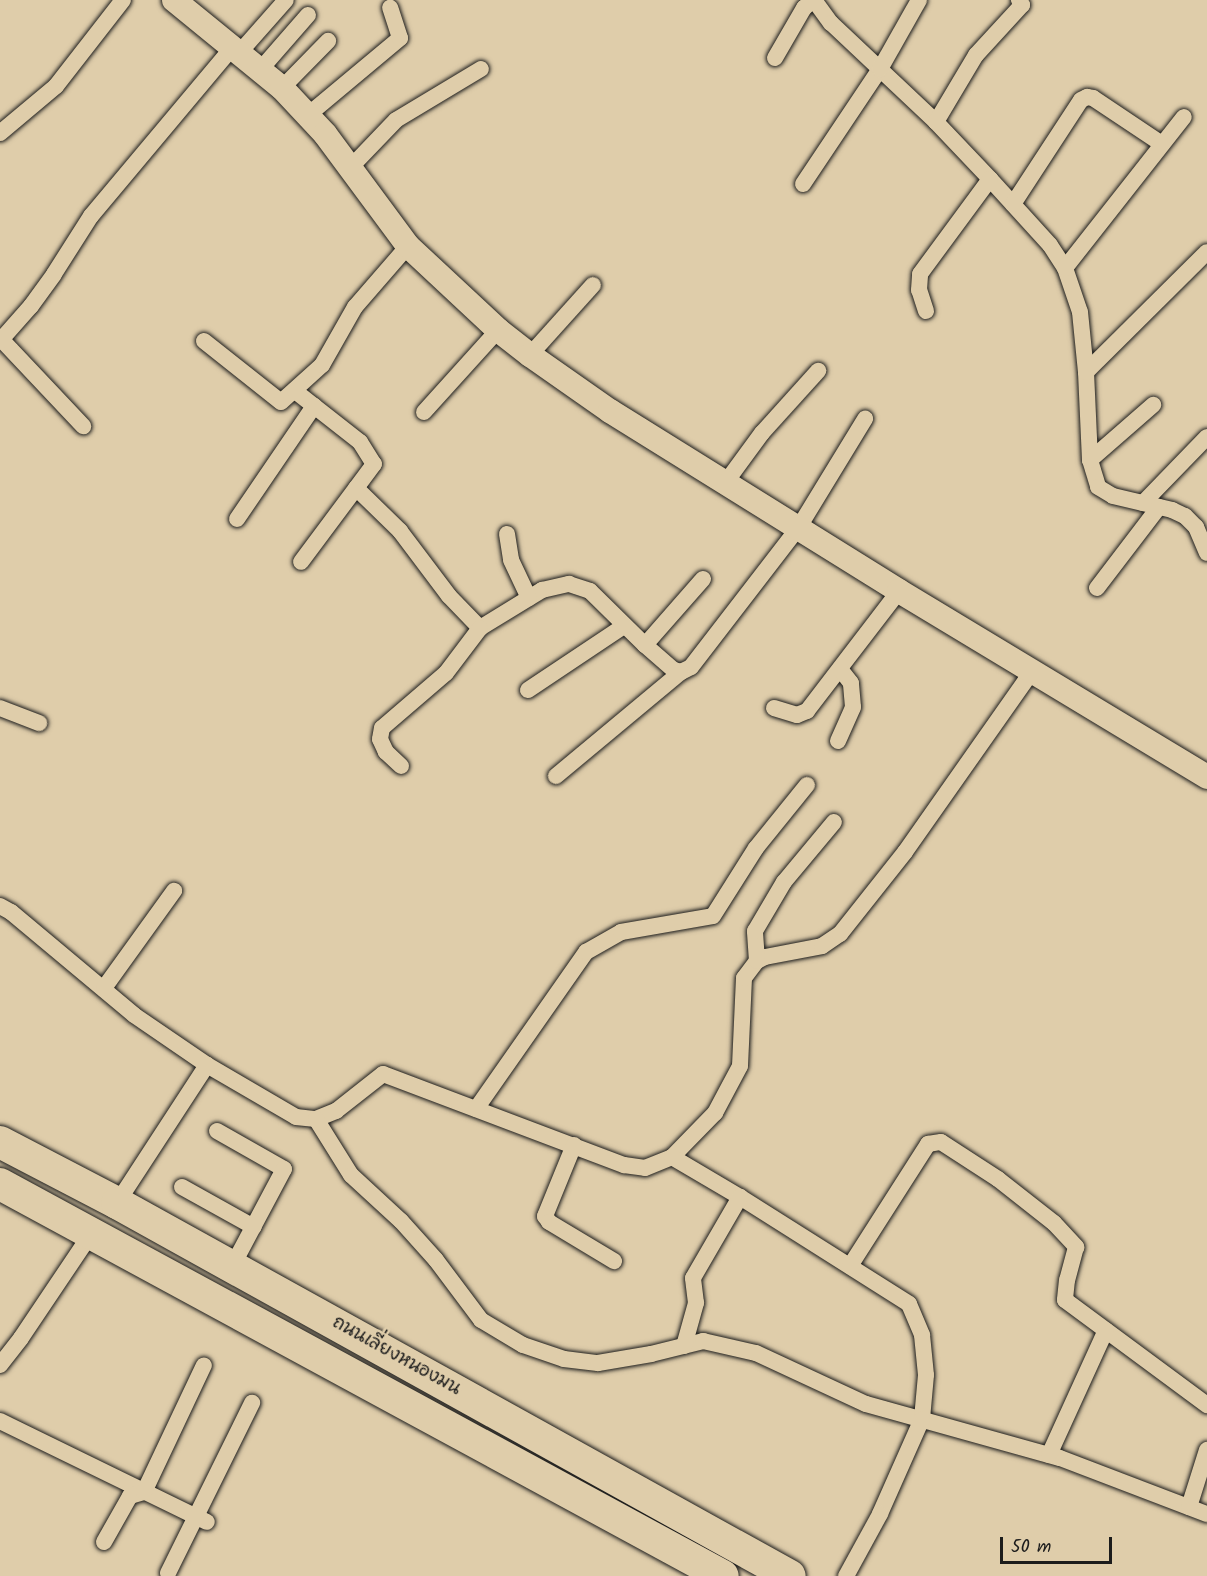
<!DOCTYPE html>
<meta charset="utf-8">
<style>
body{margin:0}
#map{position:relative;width:1207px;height:1576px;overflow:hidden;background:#dfcdaa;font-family:Kalam,"Playpen Sans Thai",sans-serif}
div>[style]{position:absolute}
.roads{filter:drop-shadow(0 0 2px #1c1c1c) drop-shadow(0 0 2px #1c1c1c)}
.street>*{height:16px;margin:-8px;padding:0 8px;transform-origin:8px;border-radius:8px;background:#dfcdaa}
.secondary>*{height:24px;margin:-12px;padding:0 12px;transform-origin:12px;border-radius:12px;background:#dfcdaa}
.highway>*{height:32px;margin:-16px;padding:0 16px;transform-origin:16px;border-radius:16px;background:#dfcdaa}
span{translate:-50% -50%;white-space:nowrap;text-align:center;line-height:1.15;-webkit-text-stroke:5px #dfcdaa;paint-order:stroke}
.street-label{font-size:18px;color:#1c1c1c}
.scale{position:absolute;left:1000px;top:1537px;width:112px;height:27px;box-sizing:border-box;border:3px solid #1c1c1c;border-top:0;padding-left:8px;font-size:18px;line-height:21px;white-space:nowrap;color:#1c1c1c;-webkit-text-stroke:4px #dfcdaa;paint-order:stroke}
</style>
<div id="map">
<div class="roads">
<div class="street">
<div style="left:814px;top:0;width:29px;rotate:54deg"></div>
<div style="left:831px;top:23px;width:144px;rotate:43.3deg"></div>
<div style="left:936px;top:122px;width:79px;rotate:46.5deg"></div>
<div style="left:990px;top:179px;width:89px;rotate:47.7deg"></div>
<div style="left:1050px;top:245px;width:27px;rotate:57deg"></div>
<div style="left:1065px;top:268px;width:46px;rotate:71.2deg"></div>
<div style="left:1080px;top:312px;width:60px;rotate:84.3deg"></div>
<div style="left:1086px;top:372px;width:88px;rotate:87.4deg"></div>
<div style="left:1090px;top:460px;width:28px;rotate:73deg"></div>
<div style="left:1098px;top:487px;width:17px;rotate:31deg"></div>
<div style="left:1113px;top:496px;width:61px;rotate:13.3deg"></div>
<div style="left:1172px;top:510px;width:14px;rotate:25deg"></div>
<div style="left:1185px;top:516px;width:16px;rotate:45deg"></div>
<div style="left:1196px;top:527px;width:28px;rotate:67deg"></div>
<div style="left:240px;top:52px;width:69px;rotate:-48.5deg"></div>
<div style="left:775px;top:58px;width:58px;rotate:-59.9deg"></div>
<div style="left:804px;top:8px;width:12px;rotate:-42deg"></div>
<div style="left:260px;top:70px;width:73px;rotate:-48.9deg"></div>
<div style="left:282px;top:88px;width:66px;rotate:-45.6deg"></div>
<div style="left:308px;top:115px;width:120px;rotate:-39.9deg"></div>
<div style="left:400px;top:38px;width:32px;rotate:-108deg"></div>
<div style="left:936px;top:122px;width:78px;rotate:-59.2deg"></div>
<div style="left:976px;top:55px;width:68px;rotate:-47.4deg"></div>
<div style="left:1022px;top:5px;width:6px;rotate:-121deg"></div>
<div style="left:0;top:133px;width:73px;rotate:-40deg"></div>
<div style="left:56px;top:86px;width:109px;rotate:-52.1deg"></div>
<div style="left:350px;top:168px;width:66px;rotate:-46.2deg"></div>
<div style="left:396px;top:120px;width:99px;rotate:-31deg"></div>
<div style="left:803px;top:184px;width:138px;rotate:-56.2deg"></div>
<div style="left:880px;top:69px;width:79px;rotate:-60.5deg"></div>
<div style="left:1013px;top:204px;width:124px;rotate:-56.8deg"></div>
<div style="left:1081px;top:100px;width:7px;rotate:-27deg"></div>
<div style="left:1087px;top:97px;width:6px;rotate:9deg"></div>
<div style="left:1093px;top:98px;width:83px;rotate:33.7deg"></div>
<div style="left:1065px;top:268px;width:192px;rotate:-51.8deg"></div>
<div style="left:926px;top:311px;width:22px;rotate:-108deg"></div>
<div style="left:919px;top:290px;width:16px;rotate:-86deg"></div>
<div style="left:920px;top:274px;width:118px;rotate:-53.6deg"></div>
<div style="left:1px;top:339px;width:120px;rotate:46.7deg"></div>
<div style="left:0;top:341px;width:47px;rotate:-48.5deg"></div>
<div style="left:31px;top:306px;width:39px;rotate:-54deg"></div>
<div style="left:54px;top:274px;width:69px;rotate:-57.5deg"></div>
<div style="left:91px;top:216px;width:221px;rotate:-50deg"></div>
<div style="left:204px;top:341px;width:98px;rotate:38.4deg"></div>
<div style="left:281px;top:402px;width:55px;rotate:-42.1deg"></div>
<div style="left:322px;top:365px;width:67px;rotate:-60.4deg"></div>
<div style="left:355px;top:307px;width:81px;rotate:-49deg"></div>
<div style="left:530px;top:355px;width:94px;rotate:-48deg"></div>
<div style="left:1086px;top:372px;width:170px;rotate:-44.8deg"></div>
<div style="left:295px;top:391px;width:83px;rotate:38.1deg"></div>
<div style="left:360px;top:442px;width:26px;rotate:58deg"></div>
<div style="left:374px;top:464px;width:122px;rotate:126.7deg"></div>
<div style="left:424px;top:412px;width:110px;rotate:-47.9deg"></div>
<div style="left:1090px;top:460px;width:84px;rotate:-41.1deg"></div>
<div style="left:726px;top:482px;width:61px;rotate:-53.7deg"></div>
<div style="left:762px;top:433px;width:84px;rotate:-47.9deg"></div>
<div style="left:356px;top:488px;width:62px;rotate:44.3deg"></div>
<div style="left:400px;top:531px;width:81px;rotate:53deg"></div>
<div style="left:449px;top:596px;width:45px;rotate:45.9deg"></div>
<div style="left:480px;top:628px;width:73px;rotate:-31.5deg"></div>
<div style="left:542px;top:590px;width:28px;rotate:-13deg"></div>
<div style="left:569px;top:584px;width:22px;rotate:18deg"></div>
<div style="left:590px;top:591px;width:77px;rotate:44.5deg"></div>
<div style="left:645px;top:645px;width:38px;rotate:41deg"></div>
<div style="left:674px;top:670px;width:7px;rotate:16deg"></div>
<div style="left:681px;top:672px;width:11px;rotate:-27deg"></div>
<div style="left:691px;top:667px;width:177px;rotate:-52.4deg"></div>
<div style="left:799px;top:527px;width:127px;rotate:-58.6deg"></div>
<div style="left:1143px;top:503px;width:92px;rotate:-45.9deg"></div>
<div style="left:237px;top:519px;width:137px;rotate:-55.7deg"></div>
<div style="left:507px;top:534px;width:26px;rotate:81deg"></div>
<div style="left:511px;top:560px;width:42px;rotate:64.7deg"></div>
<div style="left:1097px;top:588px;width:102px;rotate:-52.6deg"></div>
<div style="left:645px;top:645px;width:88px;rotate:-48.7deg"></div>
<div style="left:528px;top:690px;width:115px;rotate:-33.7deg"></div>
<div style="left:0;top:708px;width:42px;rotate:21deg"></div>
<div style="left:774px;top:708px;width:24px;rotate:17deg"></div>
<div style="left:797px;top:715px;width:11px;rotate:-22deg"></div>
<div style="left:807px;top:711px;width:151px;rotate:-52.5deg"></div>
<div style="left:838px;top:741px;width:37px;rotate:-66deg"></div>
<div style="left:853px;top:707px;width:24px;rotate:-95deg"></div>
<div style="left:851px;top:683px;width:18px;rotate:-128deg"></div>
<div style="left:401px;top:766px;width:21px;rotate:-137deg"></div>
<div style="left:386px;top:752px;width:14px;rotate:-115deg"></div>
<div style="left:380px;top:739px;width:11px;rotate:-80deg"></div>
<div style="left:382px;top:728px;width:84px;rotate:-40.7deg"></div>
<div style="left:446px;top:673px;width:56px;rotate:-52.9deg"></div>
<div style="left:556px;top:776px;width:163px;rotate:-39.8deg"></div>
<div style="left:0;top:906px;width:13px;rotate:29deg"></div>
<div style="left:11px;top:912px;width:160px;rotate:39.9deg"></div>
<div style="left:134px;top:1015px;width:88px;rotate:34.4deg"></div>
<div style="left:207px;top:1065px;width:103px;rotate:30.3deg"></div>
<div style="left:296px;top:1117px;width:20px;rotate:6deg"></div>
<div style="left:316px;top:1119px;width:22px;rotate:-22deg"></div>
<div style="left:336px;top:1111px;width:60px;rotate:-38.2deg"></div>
<div style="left:383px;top:1074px;width:258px;rotate:20.7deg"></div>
<div style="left:624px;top:1165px;width:21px;rotate:8deg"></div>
<div style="left:645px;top:1168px;width:29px;rotate:-22deg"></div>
<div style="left:672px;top:1157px;width:62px;rotate:-45.7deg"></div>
<div style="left:715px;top:1113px;width:53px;rotate:-62deg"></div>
<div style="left:740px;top:1066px;width:88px;rotate:-87.4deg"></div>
<div style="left:744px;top:978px;width:21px;rotate:-53deg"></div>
<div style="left:757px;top:961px;width:9px;rotate:-27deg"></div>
<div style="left:765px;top:957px;width:58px;rotate:-10.9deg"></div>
<div style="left:822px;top:946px;width:22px;rotate:-34deg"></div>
<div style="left:840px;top:934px;width:105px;rotate:-51.6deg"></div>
<div style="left:905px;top:852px;width:219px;rotate:-54.9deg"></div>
<div style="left:757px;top:961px;width:30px;rotate:-94deg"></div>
<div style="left:755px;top:931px;width:57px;rotate:-59.4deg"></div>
<div style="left:784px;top:882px;width:78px;rotate:-50.2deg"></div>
<div style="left:104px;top:988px;width:120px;rotate:-54.2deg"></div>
<div style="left:476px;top:1109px;width:192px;rotate:-55deg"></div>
<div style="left:586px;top:952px;width:40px;rotate:-29.7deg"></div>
<div style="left:621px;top:932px;width:93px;rotate:-9.9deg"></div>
<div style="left:713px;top:916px;width:80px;rotate:-57.7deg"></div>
<div style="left:756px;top:848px;width:81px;rotate:-51deg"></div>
<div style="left:316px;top:1119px;width:66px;rotate:58deg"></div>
<div style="left:351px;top:1175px;width:68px;rotate:42.6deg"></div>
<div style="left:401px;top:1221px;width:52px;rotate:48.1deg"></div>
<div style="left:436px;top:1260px;width:75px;rotate:53.1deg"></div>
<div style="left:481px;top:1320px;width:49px;rotate:30.8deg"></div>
<div style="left:523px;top:1345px;width:43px;rotate:18.9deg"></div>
<div style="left:564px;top:1359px;width:34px;rotate:7deg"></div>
<div style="left:598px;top:1363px;width:54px;rotate:-9.6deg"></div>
<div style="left:651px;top:1354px;width:54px;rotate:-14deg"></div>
<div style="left:703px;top:1341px;width:54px;rotate:12.8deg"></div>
<div style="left:756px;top:1353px;width:121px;rotate:24.9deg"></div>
<div style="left:866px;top:1404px;width:201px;rotate:15.6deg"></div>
<div style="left:1060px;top:1458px;width:157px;rotate:20.9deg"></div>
<div style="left:217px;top:1131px;width:77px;rotate:29.6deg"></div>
<div style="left:284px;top:1169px;width:111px;rotate:118deg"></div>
<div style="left:574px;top:1145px;width:77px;rotate:112.2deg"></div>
<div style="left:545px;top:1216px;width:7px;rotate:56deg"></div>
<div style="left:549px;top:1222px;width:76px;rotate:31deg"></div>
<div style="left:672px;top:1157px;width:79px;rotate:30.5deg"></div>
<div style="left:740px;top:1197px;width:200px;rotate:32.3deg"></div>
<div style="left:909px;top:1304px;width:34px;rotate:67deg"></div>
<div style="left:922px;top:1335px;width:40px;rotate:84.3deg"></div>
<div style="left:926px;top:1375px;width:44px;rotate:95.2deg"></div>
<div style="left:922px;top:1419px;width:104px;rotate:113.9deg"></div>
<div style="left:880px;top:1514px;width:71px;rotate:118.7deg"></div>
<div style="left:182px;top:1187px;width:82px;rotate:29.1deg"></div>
<div style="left:117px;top:1203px;width:165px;rotate:-56.9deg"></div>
<div style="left:850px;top:1266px;width:145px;rotate:-57.4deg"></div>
<div style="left:928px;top:1144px;width:13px;rotate:-9deg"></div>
<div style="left:941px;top:1142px;width:68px;rotate:33deg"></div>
<div style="left:998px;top:1179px;width:71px;rotate:38.2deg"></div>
<div style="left:1054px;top:1223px;width:33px;rotate:47deg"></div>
<div style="left:1076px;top:1247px;width:34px;rotate:105deg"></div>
<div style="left:1067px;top:1280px;width:20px;rotate:96deg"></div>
<div style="left:1065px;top:1300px;width:177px;rotate:36.5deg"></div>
<div style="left:684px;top:1346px;width:45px;rotate:-74.4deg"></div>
<div style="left:696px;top:1303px;width:25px;rotate:-97deg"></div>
<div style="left:693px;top:1278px;width:94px;rotate:-59.9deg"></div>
<div style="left:0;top:1365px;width:34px;rotate:-52deg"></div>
<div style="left:21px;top:1338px;width:125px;rotate:-56.1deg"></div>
<div style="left:0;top:1421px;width:230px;rotate:26deg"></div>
<div style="left:1049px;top:1455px;width:137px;rotate:-65.5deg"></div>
<div style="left:1189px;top:1507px;width:60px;rotate:-72.5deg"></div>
<div style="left:104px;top:1542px;width:53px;rotate:-60.5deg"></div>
<div style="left:130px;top:1496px;width:15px;rotate:-16deg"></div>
<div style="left:144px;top:1492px;width:140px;rotate:-64.7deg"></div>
<div style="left:168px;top:1573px;width:190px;rotate:-63.7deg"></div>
</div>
<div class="secondary">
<div style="left:174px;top:0;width:139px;rotate:39.2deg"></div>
<div style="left:282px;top:88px;width:63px;rotate:46.9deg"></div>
<div style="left:325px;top:134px;width:139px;rotate:53.5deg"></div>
<div style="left:408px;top:246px;width:123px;rotate:43deg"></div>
<div style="left:498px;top:330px;width:41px;rotate:38deg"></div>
<div style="left:530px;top:355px;width:98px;rotate:35deg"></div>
<div style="left:610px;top:411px;width:340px;rotate:31.9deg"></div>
<div style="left:899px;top:591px;width:360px;rotate:31.1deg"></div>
</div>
<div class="highway">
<div style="left:0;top:1142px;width:132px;rotate:27.5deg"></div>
<div style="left:117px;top:1203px;width:769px;rotate:29deg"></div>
<div style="left:0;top:1184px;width:822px;rotate:28.47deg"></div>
</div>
</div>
<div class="street-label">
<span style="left:396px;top:1357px;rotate:29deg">ถนนเลี่ยงหนองมน</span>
</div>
<div class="scale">50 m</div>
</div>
